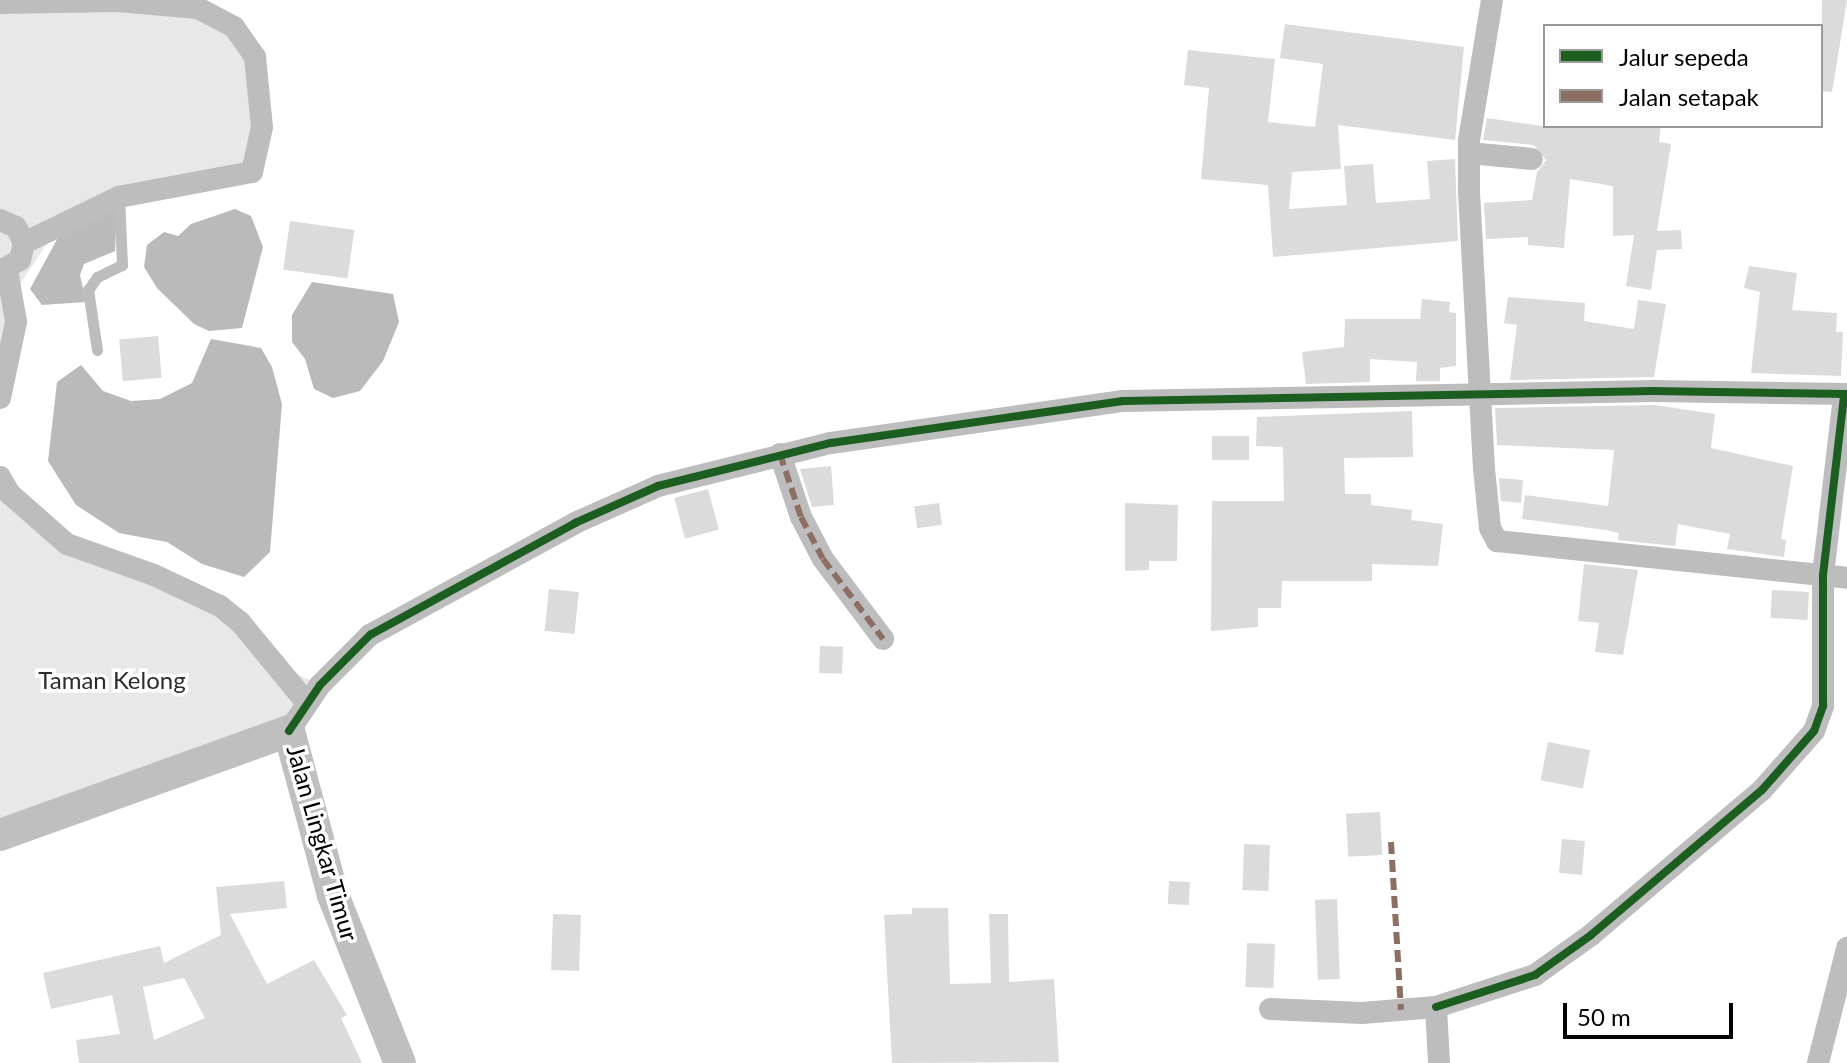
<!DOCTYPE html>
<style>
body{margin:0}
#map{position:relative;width:1847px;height:1063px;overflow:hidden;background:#fff;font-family:Lato,sans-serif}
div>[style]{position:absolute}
.green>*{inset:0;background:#e8e8e8}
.water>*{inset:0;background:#bababa}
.building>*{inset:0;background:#dbdbdb;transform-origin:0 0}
.service>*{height:11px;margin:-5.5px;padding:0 5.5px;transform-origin:5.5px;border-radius:5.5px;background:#bdbdbd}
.minor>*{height:22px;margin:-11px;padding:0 11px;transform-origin:11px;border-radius:11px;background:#bdbdbd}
.secondary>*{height:32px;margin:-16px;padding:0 16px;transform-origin:16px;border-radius:16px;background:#bfbfbf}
.quiet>*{height:6px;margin-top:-3px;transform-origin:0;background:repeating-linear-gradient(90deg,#8d6e63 0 12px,transparent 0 18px)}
.cycleway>*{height:8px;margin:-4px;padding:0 4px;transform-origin:4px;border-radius:4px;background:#1b5e20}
span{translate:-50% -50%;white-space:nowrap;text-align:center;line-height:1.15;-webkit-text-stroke:7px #fff;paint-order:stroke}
.park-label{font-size:24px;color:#2c2c2c}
.street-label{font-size:24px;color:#000}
.legend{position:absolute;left:1543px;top:24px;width:280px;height:104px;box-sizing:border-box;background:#fff;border:2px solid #999;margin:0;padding:10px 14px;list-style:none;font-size:24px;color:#000}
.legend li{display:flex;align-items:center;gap:16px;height:40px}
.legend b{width:40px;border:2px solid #999}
.scale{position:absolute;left:1563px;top:1003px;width:170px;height:36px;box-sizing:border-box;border:4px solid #000;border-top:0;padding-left:10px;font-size:24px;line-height:28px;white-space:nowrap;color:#000;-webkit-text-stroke:6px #fff;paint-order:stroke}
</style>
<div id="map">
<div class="green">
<div style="clip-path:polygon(0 3px,198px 8px,255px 57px,262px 127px,242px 178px,63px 220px,14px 293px,0 405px)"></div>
<div style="clip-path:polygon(0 470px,31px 515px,240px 622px,273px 662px,320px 685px,287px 731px,0 835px)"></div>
</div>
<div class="water">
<div style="clip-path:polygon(117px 205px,115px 251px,84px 264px,80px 275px,86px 302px,42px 305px,30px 289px,61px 232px)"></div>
<div style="clip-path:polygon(235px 209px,251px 216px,263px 247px,242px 328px,209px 331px,194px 324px,157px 288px,144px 267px,147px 245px,164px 232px,178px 236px,191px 224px)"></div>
<div style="clip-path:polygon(312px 282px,393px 294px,399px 322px,383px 361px,360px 391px,333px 398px,314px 389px,305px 359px,292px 342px,292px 315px)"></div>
<div style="clip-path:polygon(211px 339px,261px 348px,272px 367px,282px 404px,270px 552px,244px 577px,202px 564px,167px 542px,119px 533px,76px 505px,48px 461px,57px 382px,81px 365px,103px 391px,131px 401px,160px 399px,192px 383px)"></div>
</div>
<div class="building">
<div style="clip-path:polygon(1822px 0,1847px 0,1832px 92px,1821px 91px)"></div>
<div style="clip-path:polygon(1285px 24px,1464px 47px,1455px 140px,1338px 125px,1341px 169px,1292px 172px,1289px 209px,1347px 205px,1344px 166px,1373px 164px,1376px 203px,1430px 199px,1427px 161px,1455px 159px,1458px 241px,1273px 257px,1268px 185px,1201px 179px,1209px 88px,1184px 85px,1188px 50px,1275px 59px,1268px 122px,1315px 127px,1323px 64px,1280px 58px)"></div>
<div style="clip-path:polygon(1487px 118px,1542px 126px,1661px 126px,1659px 142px,1671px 144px,1657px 231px,1681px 230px,1682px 249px,1657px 250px,1651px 290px,1626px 286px,1634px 235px,1613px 236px,1613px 186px,1570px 179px,1564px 248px,1528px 245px,1528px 237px,1486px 239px,1484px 203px,1532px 200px,1537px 172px,1546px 160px,1534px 145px,1483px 140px)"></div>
<div style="left:290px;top:221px;width:65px;height:49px;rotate:8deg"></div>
<div style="clip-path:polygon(1749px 266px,1797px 273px,1792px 310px,1837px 313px,1836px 332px,1843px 332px,1841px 376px,1751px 373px,1760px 292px,1744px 288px)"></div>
<div style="clip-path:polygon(1508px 297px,1585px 303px,1584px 321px,1634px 329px,1638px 300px,1666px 304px,1654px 377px,1510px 380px,1517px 325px,1504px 323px)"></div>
<div style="clip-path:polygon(1422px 299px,1450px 302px,1449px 312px,1456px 313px,1456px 366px,1440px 368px,1440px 381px,1416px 381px,1417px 362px,1370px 359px,1370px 382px,1306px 384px,1302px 352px,1344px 347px,1345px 319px,1420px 319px)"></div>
<div style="left:158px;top:336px;width:42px;height:39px;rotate:85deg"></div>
<div style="clip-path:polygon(1655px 405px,1715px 414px,1711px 448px,1793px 466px,1781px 539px,1786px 540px,1784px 557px,1727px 549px,1730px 534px,1678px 524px,1675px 546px,1618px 540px,1619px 533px,1606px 530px,1522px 519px,1525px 495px,1608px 506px,1614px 450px,1497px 445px,1495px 408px)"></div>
<div style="clip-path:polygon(1412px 411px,1413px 457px,1344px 458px,1345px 494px,1371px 494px,1371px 505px,1412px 510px,1411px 520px,1443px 524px,1438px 566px,1372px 564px,1372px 581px,1282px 581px,1281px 608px,1258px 608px,1258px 627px,1211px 631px,1212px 501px,1284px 501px,1283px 447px,1256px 446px,1257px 417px)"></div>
<div style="left:1212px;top:436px;width:37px;height:24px"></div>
<div style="clip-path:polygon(831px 466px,834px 505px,812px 507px,800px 469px)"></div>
<div style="clip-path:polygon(1499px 478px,1523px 480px,1521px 503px,1501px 501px)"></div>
<div style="left:708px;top:489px;width:42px;height:35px;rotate:75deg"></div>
<div style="left:939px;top:503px;width:22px;height:25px;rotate:82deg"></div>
<div style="clip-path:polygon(1125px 503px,1178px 505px,1177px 561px,1149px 561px,1149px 570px,1125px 571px)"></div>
<div style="clip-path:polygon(1584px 564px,1638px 570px,1623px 655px,1595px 652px,1599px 623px,1578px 621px)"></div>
<div style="left:549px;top:589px;width:30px;height:42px;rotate:6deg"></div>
<div style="left:1772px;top:590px;width:37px;height:28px;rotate:3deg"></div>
<div style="left:820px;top:646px;width:23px;height:27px;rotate:2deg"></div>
<div style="left:1548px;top:742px;width:43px;height:39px;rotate:11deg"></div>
<div style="left:1380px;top:812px;width:43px;height:34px;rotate:87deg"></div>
<div style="left:1562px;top:839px;width:23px;height:34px;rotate:5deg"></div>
<div style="left:1244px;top:844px;width:26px;height:46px;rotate:2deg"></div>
<div style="clip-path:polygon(evenodd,284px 881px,287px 908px,230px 914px,267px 984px,314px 960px,347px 1015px,341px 1018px,362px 1063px,79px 1063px,76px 1040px,120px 1034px,112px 995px,51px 1009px,43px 973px,160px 946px,164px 963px,221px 935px,216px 887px,284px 881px,184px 978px,205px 1018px,154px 1040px,143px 987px,184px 978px)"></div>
<div style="left:1169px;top:881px;width:21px;height:23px;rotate:3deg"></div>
<div style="left:1337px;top:899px;width:80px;height:22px;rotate:88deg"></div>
<div style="clip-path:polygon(912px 908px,948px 908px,950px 984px,991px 983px,989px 914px,1008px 914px,1009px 982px,1054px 979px,1059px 1062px,892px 1063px,884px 915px,912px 914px)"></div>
<div style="left:553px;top:914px;width:28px;height:56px;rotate:2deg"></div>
<div style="left:1247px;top:943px;width:28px;height:44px;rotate:2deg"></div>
</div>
<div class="service">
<div style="left:97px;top:350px;width:61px;rotate:-98.5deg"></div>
<div style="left:88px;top:290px;width:16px;rotate:-55deg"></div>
<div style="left:97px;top:277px;width:28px;rotate:-26deg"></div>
<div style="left:122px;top:265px;width:68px;rotate:-92.5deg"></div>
</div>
<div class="minor">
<div style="left:1492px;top:0;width:143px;rotate:99.3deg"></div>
<div style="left:1469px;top:141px;width:51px;rotate:90deg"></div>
<div style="left:1469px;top:192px;width:277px;rotate:86.9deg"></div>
<div style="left:1484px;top:469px;width:59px;rotate:84.2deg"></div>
<div style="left:1490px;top:528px;width:15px;rotate:62deg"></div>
<div style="left:1497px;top:541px;width:352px;rotate:6deg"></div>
<div style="left:0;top:3px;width:117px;rotate:-1deg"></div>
<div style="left:117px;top:1px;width:81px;rotate:4.9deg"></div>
<div style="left:198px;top:8px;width:41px;rotate:27.8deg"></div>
<div style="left:234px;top:27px;width:37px;rotate:55deg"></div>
<div style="left:255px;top:57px;width:70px;rotate:84.3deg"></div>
<div style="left:262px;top:127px;width:46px;rotate:102.5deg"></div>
<div style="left:252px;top:172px;width:135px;rotate:169.4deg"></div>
<div style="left:119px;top:197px;width:106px;rotate:154.2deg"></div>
<div style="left:1469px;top:153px;width:63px;rotate:5.4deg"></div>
<div style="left:0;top:220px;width:17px;rotate:24deg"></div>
<div style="left:16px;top:227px;width:18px;rotate:63deg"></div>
<div style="left:24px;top:243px;width:17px;rotate:103deg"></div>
<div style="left:20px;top:260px;width:23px;rotate:151deg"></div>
<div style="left:0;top:398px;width:78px;rotate:-78.1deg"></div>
<div style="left:16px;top:322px;width:53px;rotate:-99.8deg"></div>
<div style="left:780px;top:454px;width:66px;rotate:71.6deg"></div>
<div style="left:801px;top:517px;width:47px;rotate:62.4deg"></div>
<div style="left:823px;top:559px;width:100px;rotate:53.1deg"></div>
<div style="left:0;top:477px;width:20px;rotate:60deg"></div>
<div style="left:10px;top:494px;width:76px;rotate:41.3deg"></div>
<div style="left:67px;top:544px;width:92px;rotate:19.6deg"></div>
<div style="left:154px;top:575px;width:73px;rotate:25.2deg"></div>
<div style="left:220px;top:606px;width:26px;rotate:39deg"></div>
<div style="left:240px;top:622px;width:105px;rotate:50.4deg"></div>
<div style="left:289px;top:731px;width:55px;rotate:-56deg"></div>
<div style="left:320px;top:685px;width:71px;rotate:-45deg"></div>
<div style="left:370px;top:635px;width:234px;rotate:-28.6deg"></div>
<div style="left:575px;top:523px;width:91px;rotate:-24deg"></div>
<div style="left:658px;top:486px;width:178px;rotate:-14deg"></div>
<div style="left:831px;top:443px;width:295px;rotate:-8.2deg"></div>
<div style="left:1123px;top:401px;width:531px;rotate:-1.08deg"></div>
<div style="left:1654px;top:391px;width:193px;rotate:0.9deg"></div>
<div style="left:1436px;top:1007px;width:104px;rotate:-17.9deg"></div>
<div style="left:1535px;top:975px;width:69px;rotate:-35.5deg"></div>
<div style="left:1591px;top:935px;width:224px;rotate:-40.3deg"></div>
<div style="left:1762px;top:790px;width:79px;rotate:-48.6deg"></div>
<div style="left:1814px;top:731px;width:27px;rotate:-70deg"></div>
<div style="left:1823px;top:706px;width:131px;rotate:-90deg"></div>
<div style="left:1823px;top:575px;width:181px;rotate:-83.3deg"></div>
<div style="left:1270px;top:1009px;width:92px;rotate:2.5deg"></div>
<div style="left:1362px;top:1013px;width:74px;rotate:-4.6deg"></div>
<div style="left:1436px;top:1007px;width:56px;rotate:86.9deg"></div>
<div style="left:1818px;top:1063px;width:119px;rotate:-75.8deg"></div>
</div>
<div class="secondary">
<div style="left:0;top:835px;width:307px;rotate:-19.8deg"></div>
<div style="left:289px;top:731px;width:170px;rotate:75deg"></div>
<div style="left:333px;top:895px;width:181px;rotate:68.3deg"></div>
</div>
<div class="quiet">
<div style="left:780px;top:454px;width:66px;rotate:71.6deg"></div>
<div style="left:801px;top:517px;width:47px;rotate:62.4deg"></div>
<div style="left:823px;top:559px;width:100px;rotate:53.1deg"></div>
<div style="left:1391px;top:842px;width:168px;rotate:86.6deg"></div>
</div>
<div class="cycleway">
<div style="left:289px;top:731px;width:55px;rotate:-56deg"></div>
<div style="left:320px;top:685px;width:71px;rotate:-45deg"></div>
<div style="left:370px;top:635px;width:234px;rotate:-28.6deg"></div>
<div style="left:575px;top:523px;width:91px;rotate:-24deg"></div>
<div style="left:658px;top:486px;width:178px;rotate:-14deg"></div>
<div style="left:831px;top:443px;width:295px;rotate:-8.2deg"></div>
<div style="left:1123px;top:401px;width:531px;rotate:-1.08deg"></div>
<div style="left:1654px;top:391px;width:193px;rotate:0.9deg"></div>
<div style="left:1436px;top:1007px;width:104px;rotate:-17.9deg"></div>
<div style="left:1535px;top:975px;width:69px;rotate:-35.5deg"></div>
<div style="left:1591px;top:935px;width:224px;rotate:-40.3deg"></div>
<div style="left:1762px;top:790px;width:79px;rotate:-48.6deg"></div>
<div style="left:1814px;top:731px;width:27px;rotate:-70deg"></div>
<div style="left:1823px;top:706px;width:131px;rotate:-90deg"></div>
<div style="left:1823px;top:575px;width:181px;rotate:-83.3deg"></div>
</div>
<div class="park-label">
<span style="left:112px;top:680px">Taman Kelong</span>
</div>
<div class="street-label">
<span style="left:323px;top:843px;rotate:74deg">Jalan Lingkar Timur</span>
</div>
<ul class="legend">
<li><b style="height:10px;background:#1b5e20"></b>Jalur sepeda</li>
<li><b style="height:10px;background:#8d6e63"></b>Jalan setapak</li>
</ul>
<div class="scale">50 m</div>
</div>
